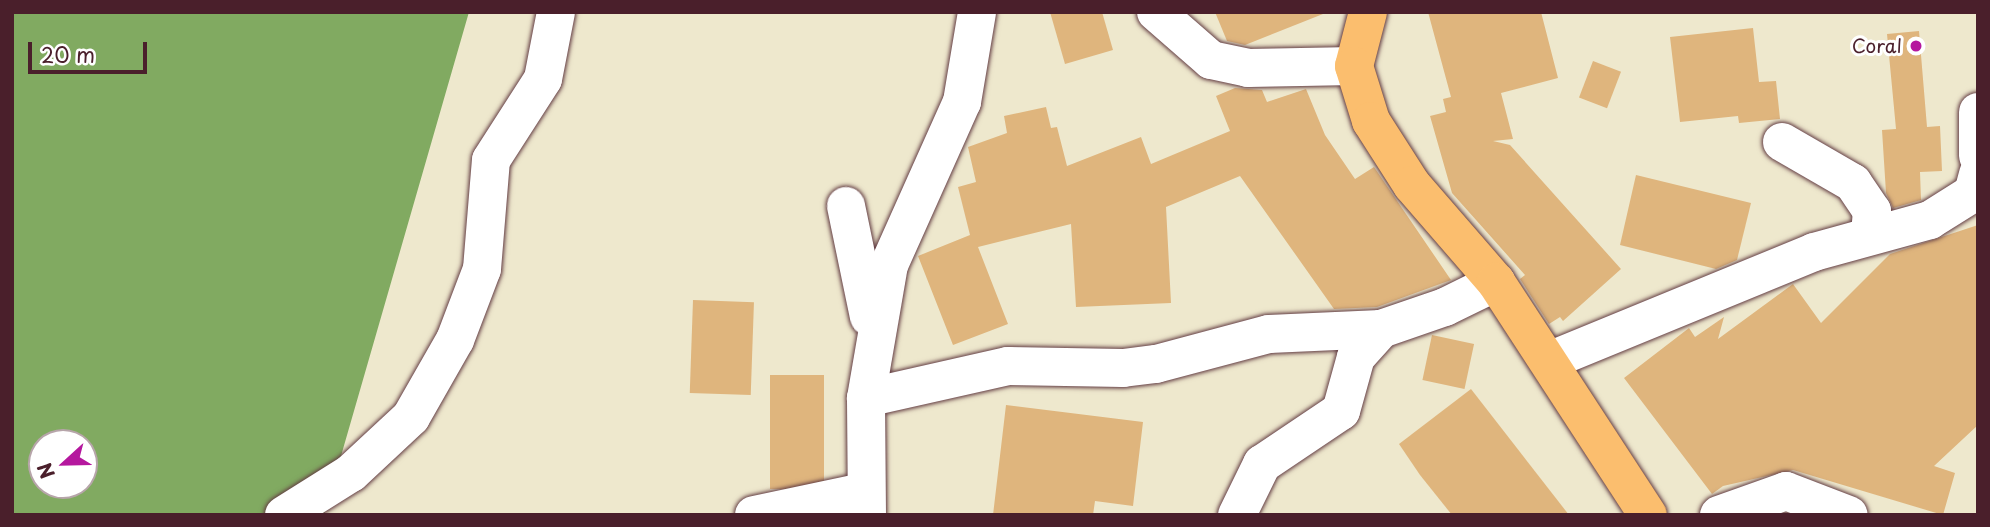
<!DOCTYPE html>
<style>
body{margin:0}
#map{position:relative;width:1990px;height:527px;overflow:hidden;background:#eee8cd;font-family:"Playpen Sans",sans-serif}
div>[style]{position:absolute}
.forest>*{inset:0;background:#81aa61}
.building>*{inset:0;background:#dfb57d;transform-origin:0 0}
.roads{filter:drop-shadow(0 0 2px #633d43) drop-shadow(0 0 2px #633d43)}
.minor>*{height:38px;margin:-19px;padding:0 19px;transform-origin:19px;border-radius:19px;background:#fff}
.major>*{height:38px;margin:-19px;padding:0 19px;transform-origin:19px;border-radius:19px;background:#fbbe6e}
.dots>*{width:19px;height:19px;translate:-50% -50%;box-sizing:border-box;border:4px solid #fff;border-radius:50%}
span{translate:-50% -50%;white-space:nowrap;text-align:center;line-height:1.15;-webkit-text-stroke:6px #fff;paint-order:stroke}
.poi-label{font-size:19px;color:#4a1f2b}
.right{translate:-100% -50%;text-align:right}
.frame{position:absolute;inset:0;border:14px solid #4a1f2b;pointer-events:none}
.north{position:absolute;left:28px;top:429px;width:70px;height:70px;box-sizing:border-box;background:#fff;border:2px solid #b7a5aa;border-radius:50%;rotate:248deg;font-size:19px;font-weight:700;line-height:28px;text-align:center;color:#4a1f2b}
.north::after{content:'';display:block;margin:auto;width:24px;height:32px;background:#b5179e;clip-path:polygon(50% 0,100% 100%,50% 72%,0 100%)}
.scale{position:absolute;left:28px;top:42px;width:119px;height:32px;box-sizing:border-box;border:4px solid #4a1f2b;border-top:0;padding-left:9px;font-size:21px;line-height:24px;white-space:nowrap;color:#4a1f2b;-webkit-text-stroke:5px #fff;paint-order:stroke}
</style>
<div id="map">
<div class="forest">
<div style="clip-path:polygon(evenodd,12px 12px,469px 12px,324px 515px,12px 515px,12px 12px,42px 443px,84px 443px,84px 485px,42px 485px,42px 443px)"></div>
</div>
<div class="building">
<div style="clip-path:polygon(1050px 12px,1102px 12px,1113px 50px,1065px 64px)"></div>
<div style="clip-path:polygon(1215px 12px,1323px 12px,1323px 14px,1245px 45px,1227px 41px)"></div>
<div style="clip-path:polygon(1428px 12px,1541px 12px,1558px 78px,1501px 93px,1513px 139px,1493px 141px,1510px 145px,1621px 269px,1563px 321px,1560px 317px,1549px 324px,1520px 279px,1525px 275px,1452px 193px,1430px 116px,1446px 112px,1443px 99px,1451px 97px)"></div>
<div style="clip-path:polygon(1753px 28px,1759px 82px,1776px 81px,1780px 119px,1739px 123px,1738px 116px,1680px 122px,1670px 37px)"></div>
<div style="clip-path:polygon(1919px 31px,1927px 127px,1940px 126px,1942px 171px,1920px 172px,1921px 200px,1893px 208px,1886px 193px,1882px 130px,1896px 129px,1887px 34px)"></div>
<div style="left:1593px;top:61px;width:30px;height:39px;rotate:21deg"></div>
<div style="clip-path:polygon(1235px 88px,1262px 90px,1267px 102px,1306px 89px,1325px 135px,1355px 179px,1374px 167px,1451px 280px,1377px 307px,1334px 309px,1240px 176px,1166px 207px,1171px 303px,1076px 307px,1071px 224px,978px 247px,1008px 324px,953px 345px,918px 256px,970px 235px,958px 187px,976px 182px,968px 147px,1007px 133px,1004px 116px,1046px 107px,1051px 128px,1057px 127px,1067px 166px,1141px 137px,1151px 164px,1230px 131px,1216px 96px)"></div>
<div style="clip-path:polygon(1636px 175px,1751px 203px,1737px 260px,1716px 269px,1620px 245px)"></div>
<div style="clip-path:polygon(1978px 225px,1978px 425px,1934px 466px,1955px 473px,1943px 515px,1793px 470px,1723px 486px,1712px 494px,1624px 378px,1689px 328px,1695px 337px,1724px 317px,1718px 339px,1793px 284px,1821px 323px,1890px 254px)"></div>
<div style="left:693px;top:300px;width:61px;height:93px;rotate:2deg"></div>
<div style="left:1432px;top:335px;width:43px;height:46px;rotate:12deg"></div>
<div style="left:770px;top:375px;width:54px;height:114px"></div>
<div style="clip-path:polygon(1471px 389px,1569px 515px,1452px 515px,1420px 475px,1399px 444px)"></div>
<div style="clip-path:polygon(1006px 405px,1143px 422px,1133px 506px,1095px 501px,1093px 515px,993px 515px)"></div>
</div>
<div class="roads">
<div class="minor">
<div style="left:1156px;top:12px;width:73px;rotate:41.1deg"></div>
<div style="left:1211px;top:60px;width:38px;rotate:12deg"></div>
<div style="left:1248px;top:68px;width:106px;rotate:-1.1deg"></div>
<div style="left:1978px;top:112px;width:44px;rotate:90deg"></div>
<div style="left:1782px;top:142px;width:82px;rotate:30deg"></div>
<div style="left:1853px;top:183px;width:34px;rotate:56deg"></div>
<div style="left:1872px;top:211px;width:24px;rotate:95deg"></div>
<div style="left:846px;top:206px;width:113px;rotate:78.3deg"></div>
<div style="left:1551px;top:360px;width:284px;rotate:-22.3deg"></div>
<div style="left:1814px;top:252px;width:120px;rotate:-15.4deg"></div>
<div style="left:1930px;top:220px;width:51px;rotate:-32.1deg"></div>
<div style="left:1973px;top:193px;width:20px;rotate:-75deg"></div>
<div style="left:866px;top:398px;width:146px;rotate:-12.7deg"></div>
<div style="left:1008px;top:366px;width:115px;rotate:1deg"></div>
<div style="left:1123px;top:368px;width:33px;rotate:-7deg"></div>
<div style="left:1156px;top:364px;width:117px;rotate:-14.9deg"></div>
<div style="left:1269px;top:334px;width:112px;rotate:-2.6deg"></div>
<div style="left:1381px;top:329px;width:68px;rotate:-19deg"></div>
<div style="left:1445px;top:307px;width:57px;rotate:-26.1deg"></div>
<div style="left:284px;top:515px;width:79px;rotate:-32.1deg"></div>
<div style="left:351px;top:473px;width:82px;rotate:-43deg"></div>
<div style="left:411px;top:417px;width:89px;rotate:-60.3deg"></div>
<div style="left:455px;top:340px;width:76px;rotate:-69.2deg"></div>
<div style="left:482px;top:269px;width:109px;rotate:-85.3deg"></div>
<div style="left:491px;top:160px;width:96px;rotate:-57.3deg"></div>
<div style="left:543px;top:79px;width:68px;rotate:-79deg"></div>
<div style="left:754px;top:515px;width:111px;rotate:-11.9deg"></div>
<div style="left:867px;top:515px;width:117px;rotate:-90.5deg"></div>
<div style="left:866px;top:398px;width:135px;rotate:-80.2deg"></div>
<div style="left:889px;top:265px;width:179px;rotate:-65.9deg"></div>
<div style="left:962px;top:102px;width:91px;rotate:-80.5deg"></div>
<div style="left:1237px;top:515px;width:57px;rotate:-63.9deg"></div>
<div style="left:1262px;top:464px;width:95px;rotate:-33.9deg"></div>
<div style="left:1341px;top:411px;width:56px;rotate:-74.5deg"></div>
<div style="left:1356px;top:357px;width:38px;rotate:-48deg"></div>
<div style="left:1719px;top:515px;width:71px;rotate:-19.7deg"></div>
<div style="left:1786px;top:491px;width:67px;rotate:20.9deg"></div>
</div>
<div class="major">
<div style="left:1368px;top:12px;width:56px;rotate:104.5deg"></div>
<div style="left:1354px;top:66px;width:58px;rotate:72.8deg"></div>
<div style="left:1371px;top:121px;width:76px;rotate:57.4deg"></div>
<div style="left:1412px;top:185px;width:128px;rotate:49.1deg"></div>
<div style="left:1496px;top:282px;width:278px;rotate:56.9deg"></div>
</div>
</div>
<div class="dots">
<div style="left:1916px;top:46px;background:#b5179e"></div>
</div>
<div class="poi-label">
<span class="right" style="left:1902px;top:46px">Coral</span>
</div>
<div class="frame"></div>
<div class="north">N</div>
<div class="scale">20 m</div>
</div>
